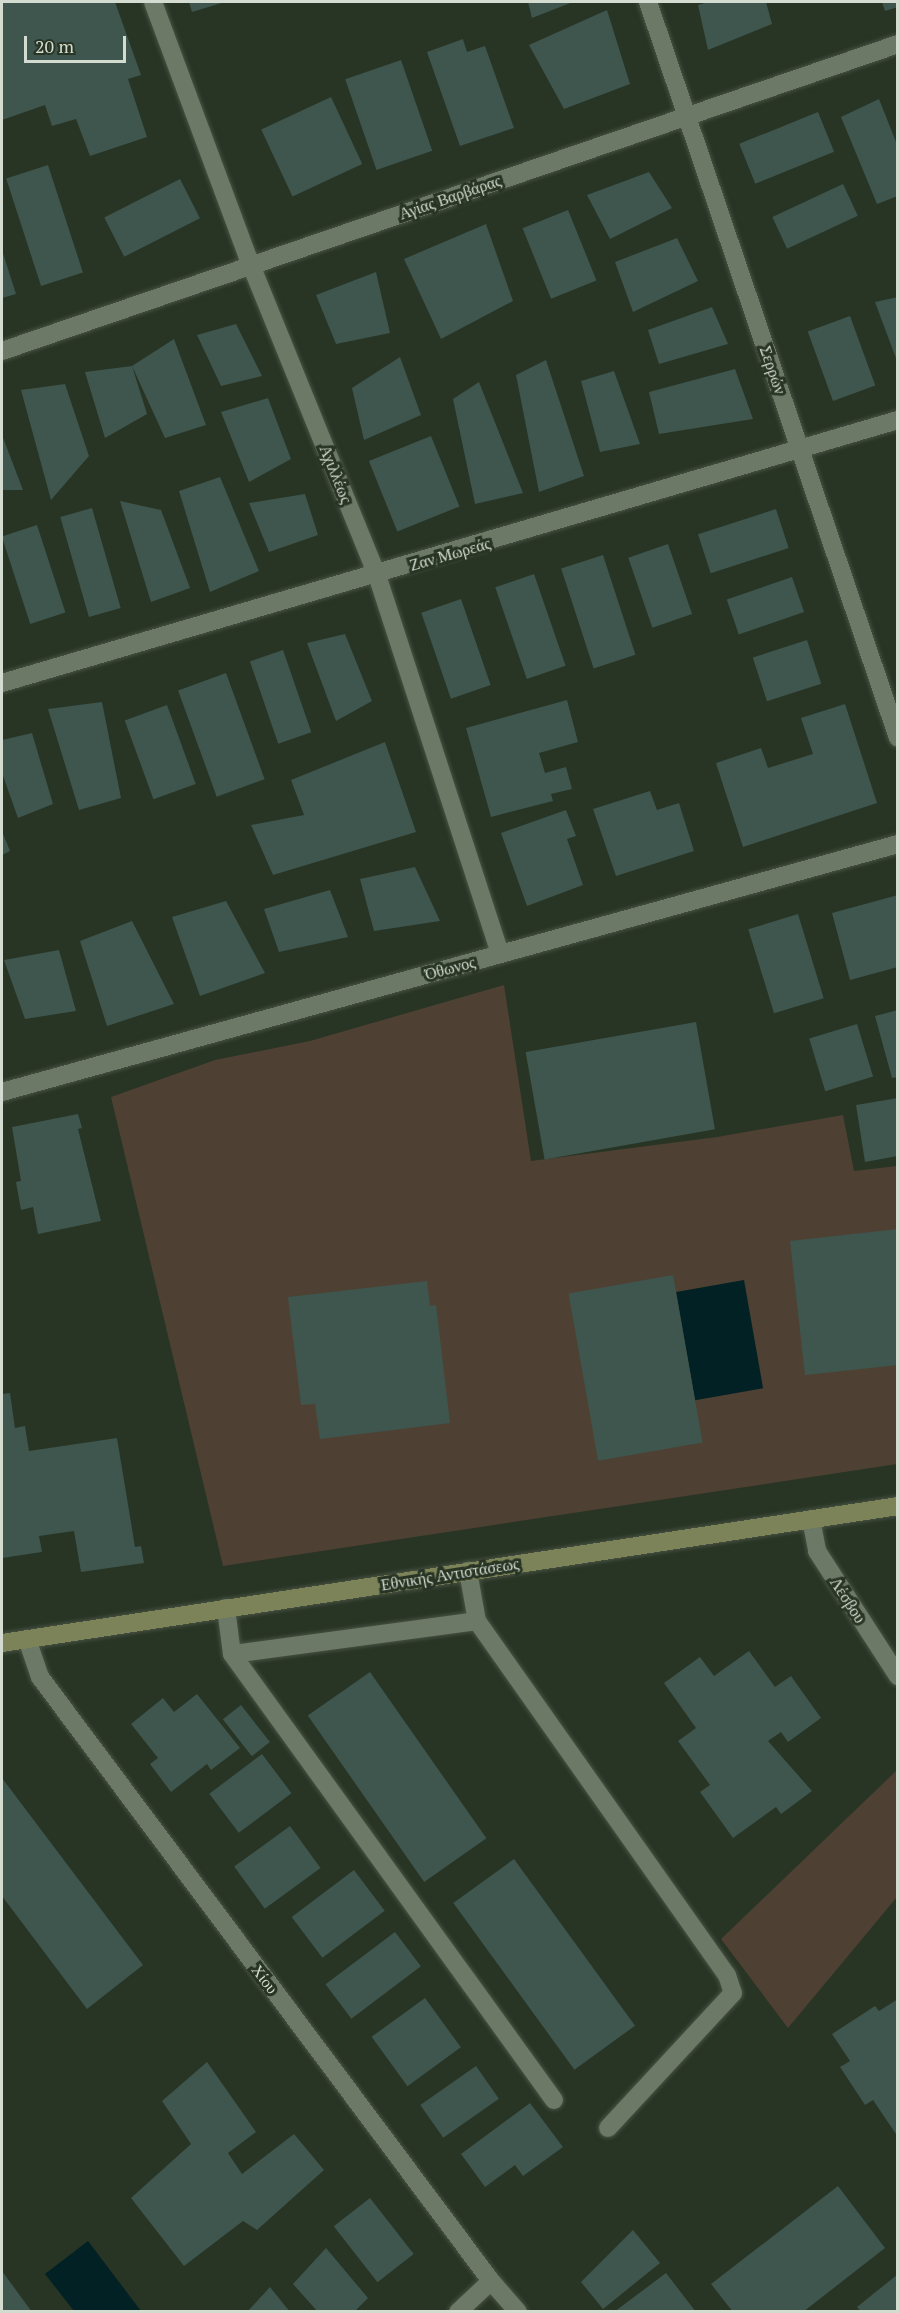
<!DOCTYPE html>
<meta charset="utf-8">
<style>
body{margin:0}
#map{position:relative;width:899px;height:2313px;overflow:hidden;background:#283424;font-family:"PT Serif",serif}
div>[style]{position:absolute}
.green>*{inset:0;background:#4e4133}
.water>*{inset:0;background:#022124;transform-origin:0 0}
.building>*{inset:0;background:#3e564e;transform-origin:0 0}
.roads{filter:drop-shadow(0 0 2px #485243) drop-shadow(0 0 2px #485243)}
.lane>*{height:18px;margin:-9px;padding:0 9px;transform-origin:9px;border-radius:9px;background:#6b7966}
.street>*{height:18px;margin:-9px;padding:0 9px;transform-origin:9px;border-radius:9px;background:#6b7966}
.secondary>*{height:18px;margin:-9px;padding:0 9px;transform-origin:9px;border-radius:9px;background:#7c8359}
span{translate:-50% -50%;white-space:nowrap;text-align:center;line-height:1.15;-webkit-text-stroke:6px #283424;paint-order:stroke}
.street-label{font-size:16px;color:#d4dcd1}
.frame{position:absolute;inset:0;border:3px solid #d4dcd1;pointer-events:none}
.scale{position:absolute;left:24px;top:36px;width:102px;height:27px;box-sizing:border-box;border:3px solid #d4dcd1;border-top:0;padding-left:8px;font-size:18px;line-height:21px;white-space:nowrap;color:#d4dcd1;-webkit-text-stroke:4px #283424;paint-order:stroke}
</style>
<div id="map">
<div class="green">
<div style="clip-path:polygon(504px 985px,531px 1161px,717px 1137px,843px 1115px,854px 1171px,897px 1166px,897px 1464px,223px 1566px,111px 1097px,215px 1060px,310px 1041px)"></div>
<div style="clip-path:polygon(897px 1770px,897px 1897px,788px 2028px,721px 1939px)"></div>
</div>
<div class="water">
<div style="left:744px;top:1280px;width:110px;height:69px;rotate:80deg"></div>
<div style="clip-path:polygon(88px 2241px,141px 2311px,74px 2311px,45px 2274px)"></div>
</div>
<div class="building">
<div style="clip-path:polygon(2px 2px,115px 2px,141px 75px,128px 79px,147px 137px,90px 156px,76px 119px,52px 126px,45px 105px,2px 120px)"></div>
<div style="clip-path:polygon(189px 2px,225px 2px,192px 12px)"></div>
<div style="clip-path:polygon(528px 2px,573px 2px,532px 18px)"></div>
<div style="clip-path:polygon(708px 2px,766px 2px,772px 24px,708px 50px,698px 5px)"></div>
<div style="clip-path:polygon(882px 2px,898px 2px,898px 7px,885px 11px)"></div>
<div style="clip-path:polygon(607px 10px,630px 84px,564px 109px,529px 45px)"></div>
<div style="clip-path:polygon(463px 39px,467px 52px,485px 46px,514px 128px,460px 146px,427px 52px)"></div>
<div style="left:401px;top:60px;width:96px;height:59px;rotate:71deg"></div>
<div style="left:331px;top:97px;width:74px;height:77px;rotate:65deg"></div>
<div style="clip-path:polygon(879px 99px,898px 147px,898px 196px,877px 204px,841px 117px)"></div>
<div style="left:818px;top:112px;width:43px;height:85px;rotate:68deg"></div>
<div style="left:48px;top:165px;width:113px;height:44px;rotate:72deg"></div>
<div style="clip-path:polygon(649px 172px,672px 208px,610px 239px,587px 195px)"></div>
<div style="left:180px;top:179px;width:44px;height:85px;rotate:63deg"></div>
<div style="left:843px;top:184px;width:35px;height:78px;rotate:65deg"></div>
<div style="left:568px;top:210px;width:76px;height:49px;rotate:68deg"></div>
<div style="clip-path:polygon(486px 224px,513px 301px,441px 339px,404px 259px)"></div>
<div style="clip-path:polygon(677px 238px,698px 281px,633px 312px,615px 262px)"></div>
<div style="clip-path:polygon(2px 250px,16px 294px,2px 298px)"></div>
<div style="clip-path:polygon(376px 272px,390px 333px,336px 344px,316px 295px)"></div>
<div style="clip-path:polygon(898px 297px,898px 361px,897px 361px,875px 302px)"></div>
<div style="clip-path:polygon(712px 307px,728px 344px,659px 364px,648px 330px)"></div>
<div style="left:850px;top:316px;width:74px;height:45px;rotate:70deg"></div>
<div style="clip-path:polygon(236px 324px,262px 376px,221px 386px,197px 335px)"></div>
<div style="clip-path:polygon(174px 339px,206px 425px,165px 438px,132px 366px,147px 414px,105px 438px,85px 372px,132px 366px)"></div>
<div style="clip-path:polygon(400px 357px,421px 415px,364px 440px,352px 388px)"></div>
<div style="clip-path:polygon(546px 360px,584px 476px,539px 492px,516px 375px)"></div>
<div style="clip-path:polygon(735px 369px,753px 419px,659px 434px,649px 392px)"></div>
<div style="clip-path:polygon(614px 371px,640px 444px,600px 452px,581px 381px)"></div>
<div style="clip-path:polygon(479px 382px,523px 493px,475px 504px,453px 399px)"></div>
<div style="clip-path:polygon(65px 384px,89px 456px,51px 500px,21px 390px)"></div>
<div style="clip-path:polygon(268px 398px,291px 459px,249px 482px,221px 412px)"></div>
<div style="clip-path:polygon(2px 435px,23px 490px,2px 490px)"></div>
<div style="left:431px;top:436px;width:76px;height:67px;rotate:68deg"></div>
<div style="clip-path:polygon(220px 477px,259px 571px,210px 592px,179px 491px)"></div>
<div style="clip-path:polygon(305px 494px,318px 535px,269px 552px,249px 503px)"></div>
<div style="clip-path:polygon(120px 501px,161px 510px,190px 588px,151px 602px)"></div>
<div style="left:92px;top:508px;width:104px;height:33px;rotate:74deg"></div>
<div style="left:776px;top:509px;width:41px;height:82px;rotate:72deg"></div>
<div style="left:37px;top:525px;width:92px;height:37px;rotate:72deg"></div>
<div style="left:668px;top:544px;width:74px;height:42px;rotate:71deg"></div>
<div style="left:603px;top:555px;width:105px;height:44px;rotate:72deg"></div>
<div style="left:534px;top:574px;width:97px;height:41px;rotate:71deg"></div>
<div style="left:792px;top:577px;width:37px;height:69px;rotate:71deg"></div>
<div style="left:461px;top:599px;width:91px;height:42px;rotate:71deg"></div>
<div style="clip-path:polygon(345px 634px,372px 701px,336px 721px,307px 643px)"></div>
<div style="left:807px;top:640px;width:46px;height:57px;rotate:72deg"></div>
<div style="left:283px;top:650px;width:87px;height:35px;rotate:71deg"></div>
<div style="left:226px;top:673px;width:113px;height:51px;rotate:70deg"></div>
<div style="clip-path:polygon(567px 700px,578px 742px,539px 753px,545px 773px,566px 767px,572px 789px,551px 794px,553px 801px,491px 817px,466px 728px)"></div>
<div style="clip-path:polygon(102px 702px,121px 798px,79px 810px,48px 709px)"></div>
<div style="clip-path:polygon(845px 704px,877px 803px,743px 847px,716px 763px,761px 748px,768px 768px,813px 754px,801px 718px)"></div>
<div style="left:167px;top:705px;width:84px;height:45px;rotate:70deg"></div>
<div style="clip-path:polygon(32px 733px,53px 804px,18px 818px,2px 773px,2px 740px)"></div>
<div style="clip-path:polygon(385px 742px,416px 832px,273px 875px,251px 825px,304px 815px,291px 780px)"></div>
<div style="clip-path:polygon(650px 791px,657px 810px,679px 803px,694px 851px,616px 876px,593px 809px)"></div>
<div style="clip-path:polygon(566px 810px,576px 836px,567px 839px,583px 885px,527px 906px,501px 833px)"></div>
<div style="clip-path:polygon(2px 831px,10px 851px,2px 855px)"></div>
<div style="clip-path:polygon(415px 867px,440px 921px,374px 931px,360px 879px)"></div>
<div style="clip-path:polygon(330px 890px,348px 937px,279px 952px,264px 909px)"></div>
<div style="clip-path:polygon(898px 895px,898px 967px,850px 980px,832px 913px)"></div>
<div style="clip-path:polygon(226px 901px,265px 973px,200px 996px,172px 917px)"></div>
<div style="left:798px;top:914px;width:88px;height:52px;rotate:73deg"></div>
<div style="clip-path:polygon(132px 921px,174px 1004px,107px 1026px,80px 941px)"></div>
<div style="clip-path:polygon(59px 950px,76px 1011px,25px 1019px,4px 960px)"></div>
<div style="clip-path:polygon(898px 1010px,898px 1077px,892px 1078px,875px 1016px)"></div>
<div style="left:696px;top:1022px;width:109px;height:173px;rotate:80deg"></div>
<div style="left:857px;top:1024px;width:55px;height:50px;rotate:73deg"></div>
<div style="clip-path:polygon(898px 1098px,898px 1156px,865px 1162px,856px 1105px)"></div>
<div style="clip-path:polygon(78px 1114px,82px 1128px,78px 1129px,101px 1221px,38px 1234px,33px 1207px,21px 1210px,16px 1182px,21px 1181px,12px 1127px)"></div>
<div style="clip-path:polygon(898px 1229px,898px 1365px,805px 1375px,790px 1241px)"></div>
<div style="left:673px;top:1275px;width:170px;height:106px;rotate:80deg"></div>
<div style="clip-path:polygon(427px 1281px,430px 1306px,436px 1305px,450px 1423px,320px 1439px,315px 1404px,301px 1405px,288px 1297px)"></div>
<div style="clip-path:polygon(10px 1393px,15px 1428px,25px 1426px,29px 1451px,117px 1438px,135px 1547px,141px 1546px,144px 1563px,81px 1572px,74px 1531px,39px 1536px,42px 1552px,2px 1558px,2px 1394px)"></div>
<div style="clip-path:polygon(749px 1651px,775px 1687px,791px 1676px,821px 1718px,788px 1742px,781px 1732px,768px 1741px,812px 1791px,781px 1814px,776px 1807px,733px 1838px,700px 1792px,710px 1785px,678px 1741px,696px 1728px,664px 1683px,700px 1657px,714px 1676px)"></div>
<div style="left:370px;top:1672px;width:203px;height:76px;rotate:55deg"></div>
<div style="clip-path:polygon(197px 1694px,240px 1748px,211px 1770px,207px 1764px,171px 1792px,150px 1764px,158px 1758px,131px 1724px,163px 1698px,174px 1712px)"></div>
<div style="left:241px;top:1705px;width:47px;height:23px;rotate:52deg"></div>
<div style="left:262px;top:1754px;width:49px;height:66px;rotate:53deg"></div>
<div style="clip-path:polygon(2px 1778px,143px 1965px,87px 2009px,2px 1896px)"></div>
<div style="left:290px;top:1826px;width:52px;height:69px;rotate:54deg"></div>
<div style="left:514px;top:1859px;width:206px;height:75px;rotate:54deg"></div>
<div style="left:354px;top:1870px;width:51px;height:78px;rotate:53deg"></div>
<div style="left:395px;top:1932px;width:43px;height:87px;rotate:53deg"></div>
<div style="left:425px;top:1998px;width:61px;height:66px;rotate:54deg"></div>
<div style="clip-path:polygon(898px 1999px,898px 2137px,873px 2100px,865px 2105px,840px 2067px,850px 2061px,832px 2034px,875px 2006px,879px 2011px)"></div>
<div style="clip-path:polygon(207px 2062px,256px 2132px,228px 2153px,242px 2174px,294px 2134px,324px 2170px,257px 2230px,243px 2221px,184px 2266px,131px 2198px,191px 2144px,162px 2101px)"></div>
<div style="left:476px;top:2066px;width:40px;height:68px;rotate:55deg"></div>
<div style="clip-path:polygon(530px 2103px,563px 2147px,523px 2176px,515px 2165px,485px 2187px,461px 2154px)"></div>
<div style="clip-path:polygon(838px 2186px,885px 2248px,803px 2312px,733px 2312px,711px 2284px)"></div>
<div style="left:370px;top:2198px;width:71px;height:46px;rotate:52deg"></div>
<div style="clip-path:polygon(633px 2230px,660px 2263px,603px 2309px,581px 2282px)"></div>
<div style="clip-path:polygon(326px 2248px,368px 2298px,354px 2312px,318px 2312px,293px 2284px)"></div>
<div style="clip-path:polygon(2px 2271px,32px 2312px,2px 2312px)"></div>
<div style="clip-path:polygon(666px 2273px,696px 2312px,614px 2312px)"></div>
<div style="clip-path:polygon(898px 2274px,898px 2312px,861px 2312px,857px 2307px)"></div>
<div style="clip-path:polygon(270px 2287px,290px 2312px,247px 2312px)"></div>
</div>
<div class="roads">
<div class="lane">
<div style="left:468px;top:1571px;width:51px;rotate:79.8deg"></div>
<div style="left:477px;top:1621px;width:433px;rotate:54.8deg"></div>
<div style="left:727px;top:1975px;width:19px;rotate:72deg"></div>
<div style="left:733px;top:1993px;width:184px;rotate:132.8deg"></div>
<div style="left:226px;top:1608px;width:46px;rotate:82.6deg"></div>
<div style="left:477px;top:1621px;width:247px;rotate:172.3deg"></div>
<div style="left:232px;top:1654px;width:550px;rotate:54.17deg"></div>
</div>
<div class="street">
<div style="left:153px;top:2px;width:281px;rotate:69.6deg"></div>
<div style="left:251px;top:265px;width:335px;rotate:67.9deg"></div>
<div style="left:377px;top:575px;width:398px;rotate:72deg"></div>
<div style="left:648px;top:2px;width:777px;rotate:71.24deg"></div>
<div style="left:2px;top:351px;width:947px;rotate:-18.91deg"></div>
<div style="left:2px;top:683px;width:934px;rotate:-16.36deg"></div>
<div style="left:2px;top:1092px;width:930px;rotate:-15.47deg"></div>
<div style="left:811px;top:1519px;width:33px;rotate:79deg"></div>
<div style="left:817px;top:1551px;width:149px;rotate:57.1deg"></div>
<div style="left:27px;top:1639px;width:40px;rotate:71.1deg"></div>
<div style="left:40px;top:1677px;width:754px;rotate:53.25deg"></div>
<div style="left:491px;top:2281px;width:41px;rotate:48.9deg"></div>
<div style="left:458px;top:2312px;width:45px;rotate:-43.2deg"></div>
</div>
<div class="secondary">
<div style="left:2px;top:1643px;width:906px;rotate:-8.69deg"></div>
</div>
</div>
<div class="street-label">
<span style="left:450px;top:197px;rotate:-19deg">Αγίας Βαρβάρας</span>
<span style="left:773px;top:370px;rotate:71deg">Σερρών</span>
<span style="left:336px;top:474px;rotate:68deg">Αχιλλέως</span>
<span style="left:450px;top:554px;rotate:-16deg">Ζαν Μωρεάς</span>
<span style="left:450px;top:968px;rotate:-15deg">Όθωνος</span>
<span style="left:450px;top:1574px;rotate:-9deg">Εθνικής Αντιστάσεως</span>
<span style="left:848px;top:1600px;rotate:57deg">Λέσβου</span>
<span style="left:265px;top:1979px;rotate:53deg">Χίου</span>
</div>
<div class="frame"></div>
<div class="scale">20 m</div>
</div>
